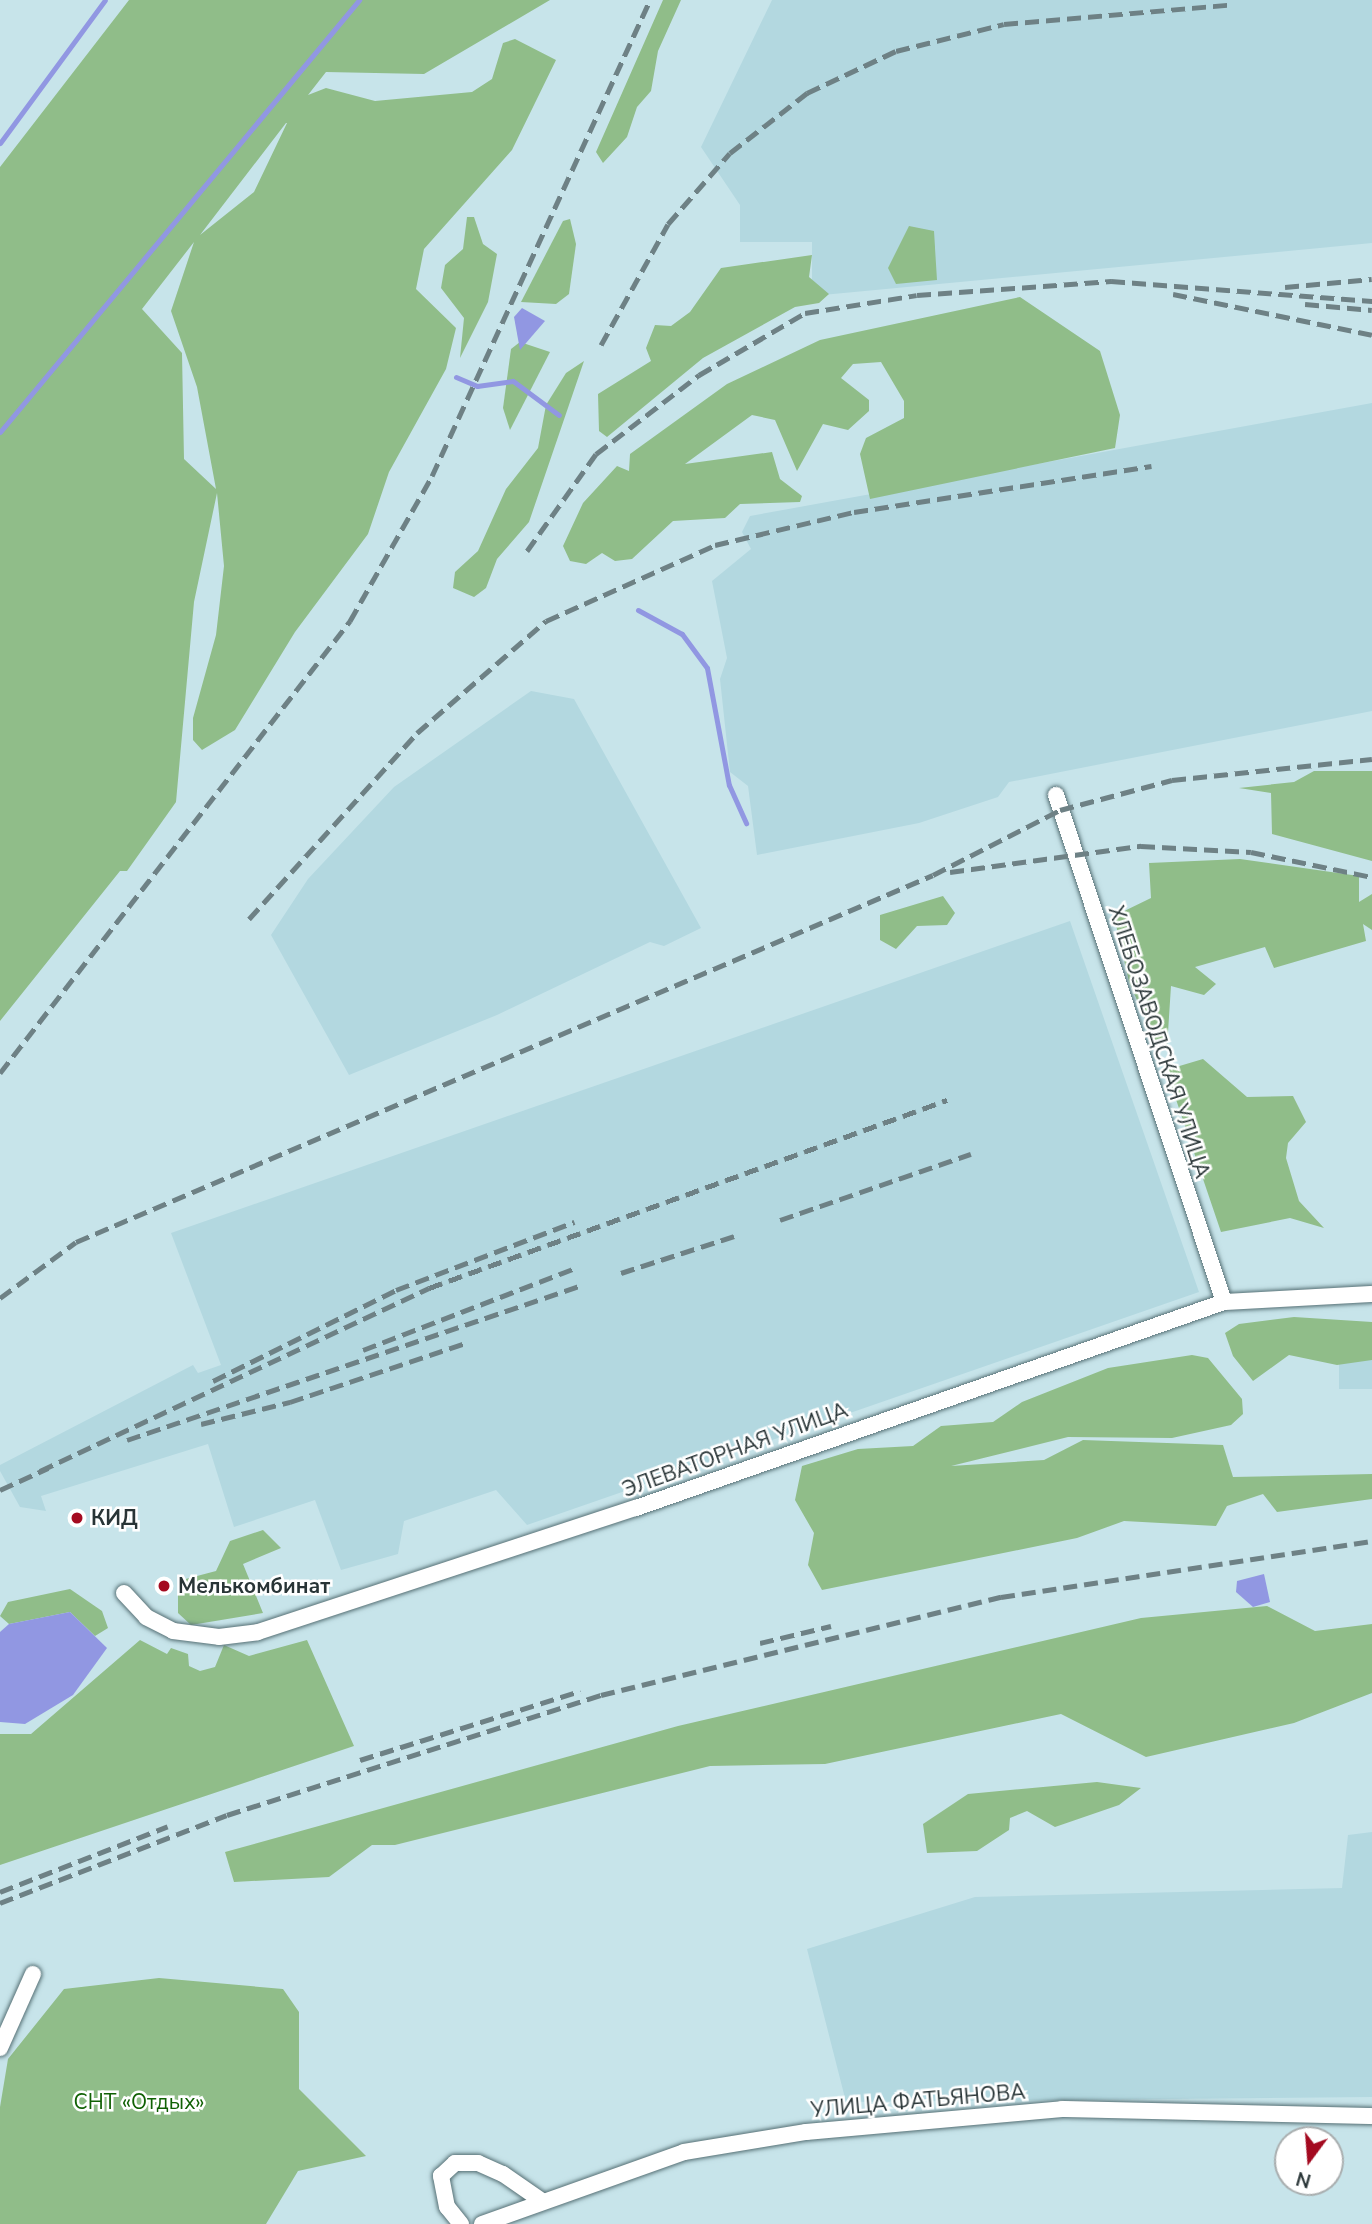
<!DOCTYPE html>
<meta charset="utf-8">
<style>
body{margin:0}
#map{position:relative;width:1372px;height:2224px;overflow:hidden;background:#c7e4ea;font-family:"Nunito Sans",sans-serif}
div>[style]{position:absolute}
.built>*{inset:0;background:#b3d8e0;transform-origin:0 0}
.green>*{inset:0;background:#90bd89}
.water>*{inset:0;background:#9197e2}
.stream>*{height:5px;margin:-2.5px;padding:0 2.5px;transform-origin:2.5px;border-radius:2.5px;background:#9197e2}
.roads{filter:drop-shadow(0 0 2px #567075) drop-shadow(0 0 2px #567075)}
.minor>*{height:16px;margin:-8px;padding:0 8px;transform-origin:8px;border-radius:8px;background:#fff}
.rail>*{height:5px;margin-top:-2.5px;transform-origin:0;background:repeating-linear-gradient(90deg,#6e8185 0 14px,transparent 0 21px)}
.dots>*{width:19px;height:19px;translate:-50% -50%;box-sizing:border-box;border:4px solid #fff;border-radius:50%}
span{translate:-50% -50%;white-space:nowrap;text-align:center;line-height:1.15;-webkit-text-stroke:5px #fff;paint-order:stroke}
.street-label{font-size:21px;color:#283436}
.poi-label{font-size:21px;color:#283436;font-weight:700}
.left{translate:0 -50%;text-align:left}
.park-label{font-size:21px;color:#106104}
.north{position:absolute;left:1274px;top:2126px;width:70px;height:70px;box-sizing:border-box;background:#fff;border:2px solid #a9aeaf;border-radius:50%;rotate:196deg;font-size:19px;font-weight:700;line-height:28px;text-align:center;color:#283436}
.north::after{content:'';display:block;margin:auto;width:24px;height:32px;background:#a40a20;clip-path:polygon(50% 0,100% 100%,50% 72%,0 100%)}
</style>
<div id="map">
<div class="built">
<div style="clip-path:polygon(772px 0,1372px 0,1372px 243px,812px 296px,812px 242px,740px 242px,740px 205px,701px 147px)"></div>
<div style="clip-path:polygon(1372px 403px,1372px 711px,1009px 782px,998px 797px,919px 823px,757px 855px,748px 786px,730px 772px,720px 679px,727px 658px,712px 581px,751px 549px,742px 532px,750px 516px)"></div>
<div style="clip-path:polygon(531px 691px,574px 699px,701px 928px,664px 946px,650px 942px,497px 1015px,349px 1075px,271px 935px,308px 879px,394px 787px)"></div>
<div style="clip-path:polygon(1070px 921px,1199px 1292px,527px 1525px,496px 1490px,404px 1521px,398px 1554px,341px 1570px,315px 1500px,234px 1527px,208px 1444px,41px 1496px,46px 1511px,20px 1507px,0 1471px,0 1465px,193px 1365px,198px 1373px,221px 1365px,171px 1233px)"></div>
<div style="left:1372px;top:1350px;width:39px;height:33px;rotate:90deg"></div>
<div style="clip-path:polygon(1372px 1832px,1372px 2097px,846px 2102px,807px 1949px,975px 1897px,1342px 1888px,1348px 1835px)"></div>
</div>
<div class="green">
<div style="clip-path:polygon(evenodd,129px 0,550px 0,424px 74px,326px 72px,308px 95px,326px 88px,375px 101px,472px 92px,492px 79px,503px 43px,515px 39px,556px 60px,512px 150px,424px 249px,416px 289px,456px 328px,446px 369px,389px 472px,368px 534px,295px 632px,235px 730px,202px 750px,193px 740px,193px 718px,216px 635px,224px 566px,217px 493px,194px 602px,176px 802px,127px 871px,120px 871px,0 1021px,0 167px,129px 0,287px 123px,254px 192px,200px 235px,286px 123px,287px 123px,129px 0,194px 242px,171px 311px,197px 387px,216px 489px,184px 459px,182px 353px,142px 309px,194px 242px)"></div>
<div style="clip-path:polygon(663px 0,681px 0,658px 51px,651px 91px,637px 107px,627px 137px,603px 163px,596px 152px)"></div>
<div style="clip-path:polygon(467px 217px,474px 217px,483px 244px,497px 254px,488px 302px,460px 358px,464px 318px,441px 288px,445px 265px,463px 249px)"></div>
<div style="clip-path:polygon(570px 219px,576px 244px,569px 294px,556px 304px,521px 302px,563px 221px)"></div>
<div style="clip-path:polygon(909px 226px,934px 231px,937px 280px,896px 284px,888px 268px)"></div>
<div style="clip-path:polygon(812px 255px,809px 277px,829px 294px,819px 303px,795px 307px,703px 358px,607px 437px,599px 431px,598px 394px,651px 361px,646px 348px,655px 325px,671px 326px,690px 312px,721px 268px)"></div>
<div style="clip-path:polygon(1020px 297px,1100px 351px,1120px 415px,1115px 448px,870px 499px,860px 454px,866px 438px,904px 418px,904px 401px,881px 362px,853px 364px,841px 378px,869px 400px,869px 411px,848px 430px,823px 424px,797px 471px,775px 420px,752px 415px,685px 464px,772px 452px,780px 479px,802px 496px,800px 502px,740px 504px,725px 518px,673px 521px,632px 559px,615px 561px,602px 553px,586px 564px,570px 561px,563px 546px,583px 503px,617px 466px,629px 471px,630px 454px,727px 384px,820px 340px)"></div>
<div style="clip-path:polygon(520px 342px,550px 352px,510px 430px,503px 408px,511px 349px)"></div>
<div style="clip-path:polygon(584px 361px,529px 522px,497px 559px,486px 588px,474px 597px,453px 588px,455px 572px,478px 551px,506px 489px,538px 448px,546px 405px,566px 373px)"></div>
<div style="clip-path:polygon(1314px 771px,1372px 771px,1372px 861px,1272px 834px,1271px 793px,1239px 788px,1294px 782px)"></div>
<div style="clip-path:polygon(1240px 859px,1359px 876px,1359px 902px,1372px 894px,1372px 930px,1363px 924px,1366px 941px,1274px 968px,1265px 947px,1195px 967px,1216px 984px,1204px 995px,1171px 986px,1167px 1048px,1154px 1039px,1129px 982px,1114px 916px,1151px 898px,1149px 863px)"></div>
<div style="clip-path:polygon(943px 896px,955px 913px,947px 925px,917px 926px,896px 949px,880px 940px,880px 915px)"></div>
<div style="clip-path:polygon(1203px 1059px,1247px 1097px,1293px 1096px,1306px 1122px,1288px 1143px,1286px 1158px,1299px 1201px,1324px 1228px,1290px 1218px,1221px 1232px,1166px 1070px)"></div>
<div style="clip-path:polygon(1294px 1317px,1372px 1322px,1372px 1360px,1337px 1365px,1289px 1355px,1253px 1381px,1233px 1356px,1225px 1333px,1239px 1324px)"></div>
<div style="clip-path:polygon(1192px 1355px,1208px 1358px,1242px 1399px,1243px 1414px,1231px 1425px,1172px 1438px,1068px 1437px,951px 1466px,1044px 1460px,1083px 1440px,1223px 1445px,1233px 1477px,1372px 1474px,1372px 1499px,1277px 1512px,1263px 1494px,1227px 1506px,1216px 1526px,1124px 1521px,1077px 1538px,822px 1590px,808px 1565px,814px 1533px,795px 1500px,802px 1466px,858px 1449px,913px 1446px,941px 1426px,993px 1422px,1022px 1402px,1108px 1368px)"></div>
<div style="clip-path:polygon(263px 1530px,281px 1548px,243px 1564px,263px 1613px,191px 1625px,178px 1613px,178px 1581px,216px 1571px,230px 1541px)"></div>
<div style="clip-path:polygon(70px 1589px,102px 1611px,108px 1628px,95px 1636px,70px 1612px,9px 1624px,0 1616px,8px 1602px)"></div>
<div style="clip-path:polygon(1267px 1606px,1315px 1631px,1372px 1624px,1372px 1693px,1294px 1723px,1146px 1757px,1061px 1714px,825px 1764px,710px 1766px,395px 1845px,372px 1845px,329px 1877px,234px 1882px,225px 1852px,678px 1726px,1141px 1618px)"></div>
<div style="clip-path:polygon(140px 1640px,167px 1654px,171px 1648px,188px 1654px,189px 1666px,200px 1671px,215px 1667px,224px 1645px,249px 1656px,307px 1640px,354px 1746px,0 1865px,0 1734px,31px 1734px)"></div>
<div style="clip-path:polygon(1097px 1782px,1141px 1788px,1119px 1805px,1055px 1827px,1027px 1811px,1010px 1818px,1009px 1830px,977px 1851px,927px 1853px,923px 1824px,968px 1794px)"></div>
<div style="clip-path:polygon(159px 1978px,283px 1989px,299px 2012px,299px 2089px,366px 2156px,298px 2171px,266px 2224px,0 2224px,0 2107px,8px 2059px,64px 1989px)"></div>
</div>
<div class="water">
<div style="clip-path:polygon(522px 308px,545px 321px,520px 350px,514px 317px)"></div>
<div style="clip-path:polygon(1264px 1574px,1270px 1602px,1253px 1607px,1236px 1592px,1237px 1581px)"></div>
<div style="clip-path:polygon(70px 1612px,107px 1648px,73px 1695px,25px 1724px,0 1722px,0 1632px,9px 1624px)"></div>
</div>
<div class="stream">
<div style="left:0;top:143px;width:177px;rotate:-53.7deg"></div>
<div style="left:456px;top:377px;width:23px;rotate:23deg"></div>
<div style="left:477px;top:386px;width:36px;rotate:-8deg"></div>
<div style="left:513px;top:381px;width:57px;rotate:36.5deg"></div>
<div style="left:0;top:432px;width:562px;rotate:-50.27deg"></div>
<div style="left:638px;top:610px;width:50px;rotate:28.6deg"></div>
<div style="left:682px;top:634px;width:42px;rotate:53.7deg"></div>
<div style="left:707px;top:668px;width:119px;rotate:79.4deg"></div>
<div style="left:729px;top:785px;width:42px;rotate:65.9deg"></div>
</div>
<div class="roads">
<div class="minor">
<div style="left:1056px;top:795px;width:534px;rotate:71.67deg"></div>
<div style="left:124px;top:1593px;width:33px;rotate:47deg"></div>
<div style="left:146px;top:1617px;width:30px;rotate:27deg"></div>
<div style="left:173px;top:1631px;width:46px;rotate:7.4deg"></div>
<div style="left:219px;top:1637px;width:39px;rotate:-7deg"></div>
<div style="left:258px;top:1632px;width:398px;rotate:-18.2deg"></div>
<div style="left:636px;top:1508px;width:623px;rotate:-19.31deg"></div>
<div style="left:1224px;top:1302px;width:148px;rotate:-3.1deg"></div>
<div style="left:0;top:2048px;width:81px;rotate:-66deg"></div>
<div style="left:461px;top:2224px;width:22px;rotate:-129deg"></div>
<div style="left:447px;top:2207px;width:32px;rotate:-101deg"></div>
<div style="left:441px;top:2176px;width:19px;rotate:-43deg"></div>
<div style="left:455px;top:2163px;width:23px"></div>
<div style="left:478px;top:2163px;width:27px;rotate:24deg"></div>
<div style="left:503px;top:2174px;width:47px;rotate:34.7deg"></div>
<div style="left:482px;top:2224px;width:214px;rotate:-19.6deg"></div>
<div style="left:684px;top:2152px;width:124px;rotate:-9.3deg"></div>
<div style="left:806px;top:2132px;width:257px;rotate:-5.1deg"></div>
<div style="left:1062px;top:2109px;width:310px;rotate:1.3deg"></div>
</div>
</div>
<div class="rail">
<div style="left:1285px;top:287px;width:87px;rotate:-5.3deg"></div>
<div style="left:1173px;top:294px;width:203px;rotate:11.6deg"></div>
<div style="left:1305px;top:304px;width:67px;rotate:5.1deg"></div>
<div style="left:601px;top:345px;width:138px;rotate:-61deg"></div>
<div style="left:668px;top:224px;width:94px;rotate:-48.9deg"></div>
<div style="left:730px;top:153px;width:98px;rotate:-37.9deg"></div>
<div style="left:807px;top:93px;width:98px;rotate:-25.3deg"></div>
<div style="left:896px;top:51px;width:111px;rotate:-14deg"></div>
<div style="left:1004px;top:24px;width:224px;rotate:-4.9deg"></div>
<div style="left:527px;top:551px;width:119px;rotate:-54.6deg"></div>
<div style="left:596px;top:454px;width:130px;rotate:-37.5deg"></div>
<div style="left:699px;top:375px;width:123px;rotate:-30.3deg"></div>
<div style="left:805px;top:313px;width:113px;rotate:-9.1deg"></div>
<div style="left:917px;top:295px;width:195px;rotate:-4.1deg"></div>
<div style="left:1111px;top:281px;width:262px;rotate:4.4deg"></div>
<div style="left:950px;top:872px;width:193px;rotate:-7.8deg"></div>
<div style="left:1141px;top:846px;width:110px;rotate:3.1deg"></div>
<div style="left:1251px;top:852px;width:124px;rotate:11.7deg"></div>
<div style="left:249px;top:919px;width:251px;rotate:-47.9deg"></div>
<div style="left:417px;top:733px;width:171px;rotate:-41deg"></div>
<div style="left:546px;top:621px;width:185px;rotate:-24.2deg"></div>
<div style="left:715px;top:545px;width:143px;rotate:-13.4deg"></div>
<div style="left:854px;top:512px;width:301px;rotate:-8.8deg"></div>
<div style="left:0;top:1073px;width:572px;rotate:-52.25deg"></div>
<div style="left:350px;top:621px;width:167px;rotate:-60.5deg"></div>
<div style="left:432px;top:476px;width:524px;rotate:-65.39deg"></div>
<div style="left:780px;top:1220px;width:202px;rotate:-19.1deg"></div>
<div style="left:621px;top:1273px;width:119px;rotate:-18.1deg"></div>
<div style="left:0;top:1298px;width:94px;rotate:-36.4deg"></div>
<div style="left:76px;top:1242px;width:932px;rotate:-23.18deg"></div>
<div style="left:933px;top:875px;width:143px;rotate:-27.1deg"></div>
<div style="left:1060px;top:810px;width:116px;rotate:-15deg"></div>
<div style="left:1172px;top:780px;width:201px;rotate:-6deg"></div>
<div style="left:363px;top:1350px;width:227px;rotate:-21.1deg"></div>
<div style="left:213px;top:1381px;width:204px;rotate:-26.4deg"></div>
<div style="left:396px;top:1290px;width:191px;rotate:-20.9deg"></div>
<div style="left:201px;top:1424px;width:92px;rotate:-13.9deg"></div>
<div style="left:290px;top:1402px;width:188px;rotate:-18.6deg"></div>
<div style="left:127px;top:1440px;width:478px;rotate:-18.8deg"></div>
<div style="left:40px;top:1471px;width:430px;rotate:-25.2deg"></div>
<div style="left:429px;top:1288px;width:551px;rotate:-19.95deg"></div>
<div style="left:0;top:1490px;width:53px;rotate:-24.6deg"></div>
<div style="left:760px;top:1643px;width:73px;rotate:-13.5deg"></div>
<div style="left:360px;top:1760px;width:231px;rotate:-17.4deg"></div>
<div style="left:0;top:1892px;width:180px;rotate:-21.4deg"></div>
<div style="left:0;top:1903px;width:243px;rotate:-21.2deg"></div>
<div style="left:227px;top:1815px;width:393px;rotate:-17.8deg"></div>
<div style="left:601px;top:1695px;width:412px;rotate:-13.8deg"></div>
<div style="left:1001px;top:1597px;width:375px;rotate:-8.6deg"></div>
</div>
<div class="dots">
<div style="left:77px;top:1518px;background:#a40a20"></div>
<div style="left:164px;top:1586px;background:#a40a20"></div>
</div>
<div class="street-label">
<span style="left:1159px;top:1042px;rotate:72deg">ХЛЕБОЗАВОДСКАЯ УЛИЦА</span>
<span style="left:735px;top:1450px;rotate:-20deg">ЭЛЕВАТОРНАЯ УЛИЦА</span>
<span style="left:918px;top:2101px;rotate:-5deg">УЛИЦА ФАТЬЯНОВА</span>
</div>
<div class="poi-label">
<span class="left" style="left:91px;top:1518px">КИД</span>
<span class="left" style="left:178px;top:1586px">Мелькомбинат</span>
</div>
<div class="park-label">
<span style="left:139px;top:2102px">СНТ «Отдых»</span>
</div>
<div class="north">N</div>
</div>
